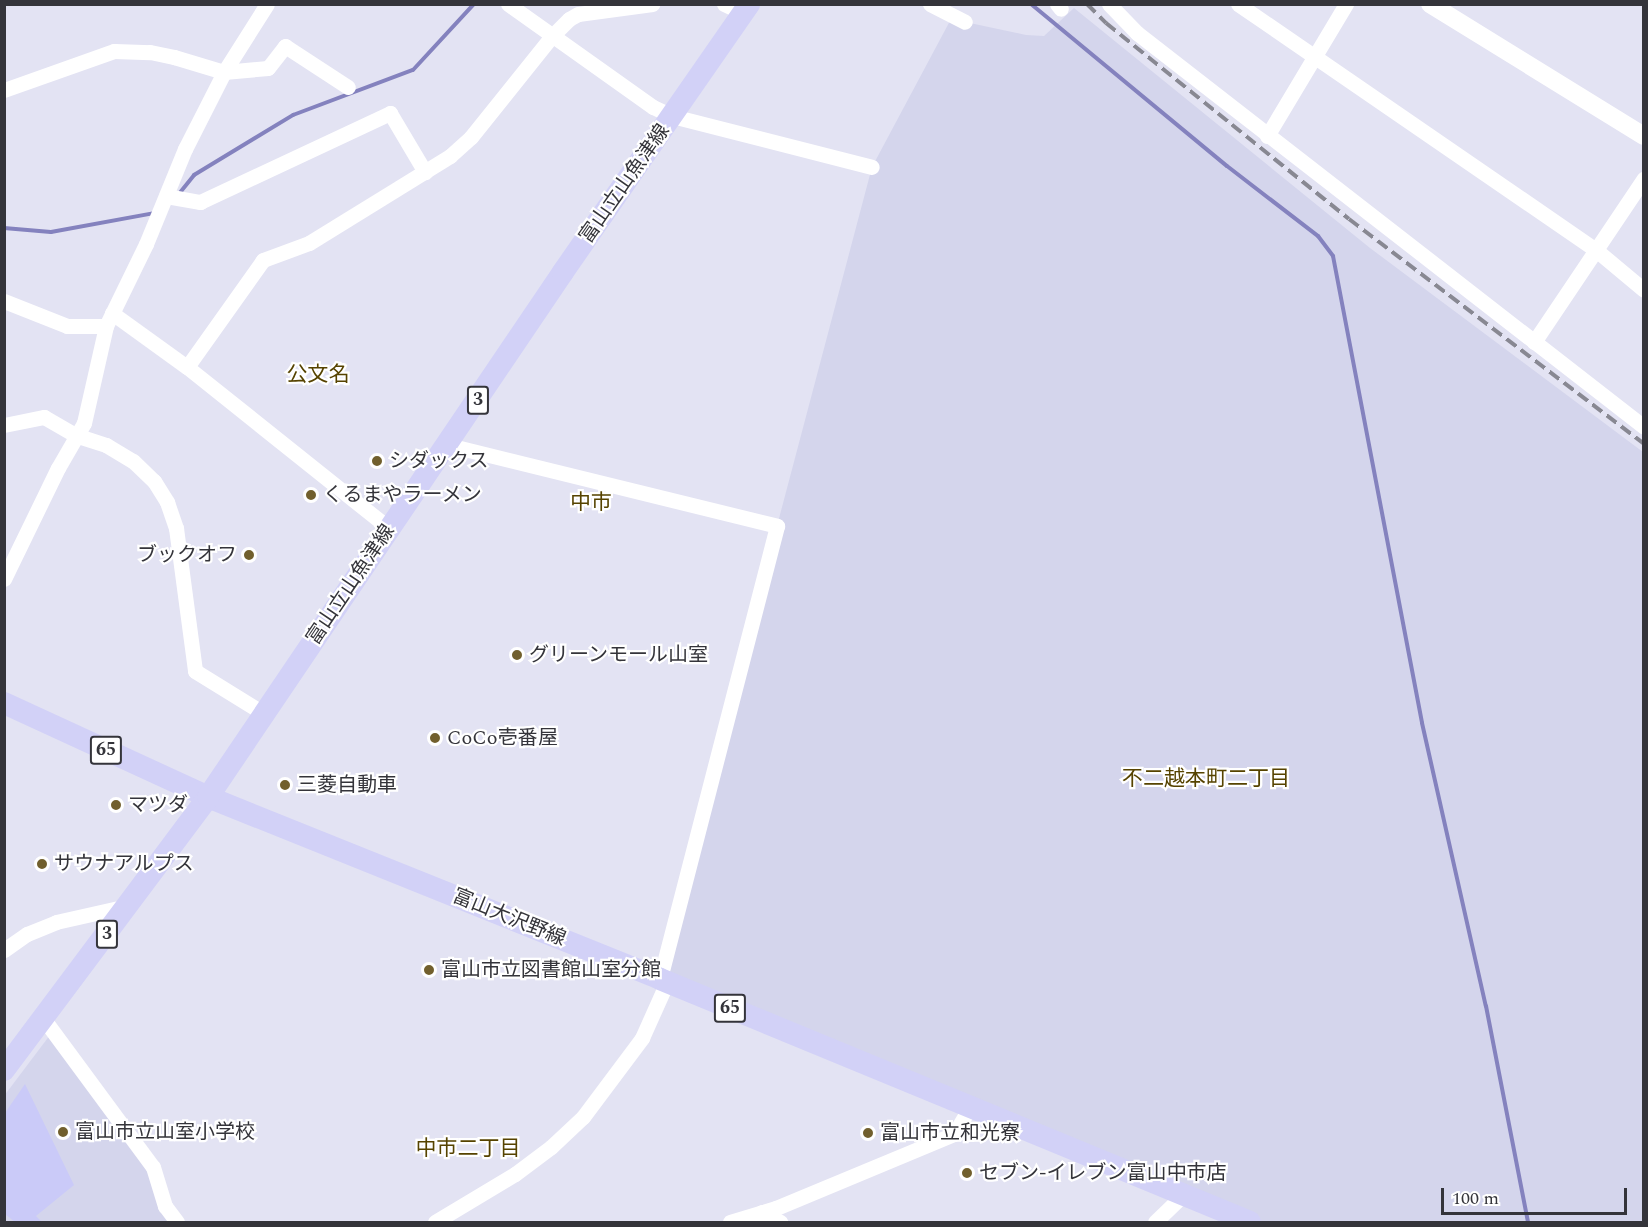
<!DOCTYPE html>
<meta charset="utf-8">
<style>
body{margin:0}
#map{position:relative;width:1648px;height:1227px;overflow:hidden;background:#e3e3f3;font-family:Spectral,"Noto Sans JP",serif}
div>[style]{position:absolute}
.built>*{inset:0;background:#d4d5ec}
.green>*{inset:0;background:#cacaf8}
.stream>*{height:4px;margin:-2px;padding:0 2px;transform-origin:2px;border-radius:2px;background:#8482be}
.minor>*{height:15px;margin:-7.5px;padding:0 7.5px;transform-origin:7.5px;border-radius:7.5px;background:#fff}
.tertiary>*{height:18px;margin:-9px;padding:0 9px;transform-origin:9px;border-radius:9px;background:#fff}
.primary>*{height:22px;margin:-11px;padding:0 11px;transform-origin:11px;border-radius:11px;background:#d2d1f7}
.rail>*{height:4px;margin-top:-2px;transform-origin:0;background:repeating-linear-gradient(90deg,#888892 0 12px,transparent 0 18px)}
.dots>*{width:16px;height:16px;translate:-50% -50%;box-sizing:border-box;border:3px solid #fff;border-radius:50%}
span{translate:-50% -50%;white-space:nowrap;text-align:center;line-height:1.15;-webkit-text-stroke:4.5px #fff;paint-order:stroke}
.shield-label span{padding:2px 4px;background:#fff;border:2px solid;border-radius:4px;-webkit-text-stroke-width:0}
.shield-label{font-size:18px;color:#34343a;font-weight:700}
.street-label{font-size:20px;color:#34343a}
.poi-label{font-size:20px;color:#34343a}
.left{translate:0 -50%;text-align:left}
.right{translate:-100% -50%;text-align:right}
.neighbourhood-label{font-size:21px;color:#564300}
.frame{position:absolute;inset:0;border:6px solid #34343a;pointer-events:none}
.scale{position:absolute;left:1441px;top:1188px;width:186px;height:27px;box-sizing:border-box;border:3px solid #34343a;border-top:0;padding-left:8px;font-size:18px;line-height:21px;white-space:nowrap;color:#34343a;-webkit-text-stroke:4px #fff;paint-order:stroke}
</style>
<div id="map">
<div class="built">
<div style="clip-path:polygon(1074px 8px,1370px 248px,1643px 452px,1643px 1222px,1260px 1222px,667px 983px,777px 526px,872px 167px,951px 19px,1026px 35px,1044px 36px)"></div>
<div style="clip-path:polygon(50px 1035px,149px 1168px,170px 1222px,5px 1222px,4px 1096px)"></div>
</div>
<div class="green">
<div style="clip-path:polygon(25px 1084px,74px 1185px,36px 1216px,42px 1222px,15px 1222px,5px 1214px,5px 1113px)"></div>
</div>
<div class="stream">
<div style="left:1031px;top:4px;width:254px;rotate:39.6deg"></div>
<div style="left:1227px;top:166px;width:115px;rotate:37.6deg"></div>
<div style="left:1318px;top:236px;width:25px;rotate:53deg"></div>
<div style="left:1333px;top:256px;width:475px;rotate:79.2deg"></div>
<div style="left:1422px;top:723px;width:290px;rotate:77.3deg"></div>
<div style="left:1486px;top:1006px;width:220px;rotate:79deg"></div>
<div style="left:178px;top:195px;width:26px;rotate:-51deg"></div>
<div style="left:194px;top:175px;width:116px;rotate:-31.2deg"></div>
<div style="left:293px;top:115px;width:128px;rotate:-20.6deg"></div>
<div style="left:413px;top:70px;width:90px;rotate:-47.3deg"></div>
<div style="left:4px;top:228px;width:47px;rotate:4.9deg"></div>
<div style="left:51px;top:232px;width:106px;rotate:-10.4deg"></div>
</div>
<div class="minor">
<div style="left:508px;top:4px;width:178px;rotate:35.4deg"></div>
<div style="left:653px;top:107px;width:21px;rotate:25deg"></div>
<div style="left:672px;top:116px;width:206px;rotate:14.3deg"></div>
<div style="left:724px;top:4px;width:21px;rotate:25deg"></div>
<div style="left:930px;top:4px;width:39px;rotate:27deg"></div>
<div style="left:1057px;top:4px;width:6px;rotate:51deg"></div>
<div style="left:1109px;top:4px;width:40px;rotate:46deg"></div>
<div style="left:1137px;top:33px;width:642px;rotate:37.85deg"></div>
<div style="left:1238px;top:4px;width:434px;rotate:34.5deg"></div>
<div style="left:1596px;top:250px;width:62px;rotate:39.8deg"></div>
<div style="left:4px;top:90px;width:117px;rotate:-19.5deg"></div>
<div style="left:114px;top:51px;width:36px;rotate:2deg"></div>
<div style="left:150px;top:52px;width:25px;rotate:12deg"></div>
<div style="left:174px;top:57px;width:52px;rotate:16.7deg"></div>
<div style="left:224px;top:72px;width:44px;rotate:-5.2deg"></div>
<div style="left:268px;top:68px;width:28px;rotate:-52deg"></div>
<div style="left:285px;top:46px;width:75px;rotate:33.1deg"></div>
<div style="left:1267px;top:136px;width:154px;rotate:-59.1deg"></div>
<div style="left:166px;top:196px;width:35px;rotate:10deg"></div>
<div style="left:200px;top:202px;width:210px;rotate:-25.1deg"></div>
<div style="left:390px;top:113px;width:69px;rotate:59.3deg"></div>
<div style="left:4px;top:301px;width:68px;rotate:21.6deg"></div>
<div style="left:67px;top:326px;width:39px"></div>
<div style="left:112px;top:313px;width:92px;rotate:35.8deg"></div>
<div style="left:187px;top:367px;width:258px;rotate:38.6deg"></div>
<div style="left:1534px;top:342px;width:197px;rotate:-56.1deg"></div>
<div style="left:187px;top:367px;width:131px;rotate:-54.6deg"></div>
<div style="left:263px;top:260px;width:49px;rotate:-20.3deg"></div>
<div style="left:309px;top:243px;width:166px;rotate:-31.7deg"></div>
<div style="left:450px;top:156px;width:28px;rotate:-42deg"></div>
<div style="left:471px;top:137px;width:128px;rotate:-51.3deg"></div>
<div style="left:551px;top:37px;width:25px;rotate:-45deg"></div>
<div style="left:569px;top:19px;width:10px;rotate:-29deg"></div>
<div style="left:578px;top:14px;width:75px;rotate:-7.7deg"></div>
<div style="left:4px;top:425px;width:41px;rotate:-11.3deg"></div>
<div style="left:44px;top:417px;width:36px;rotate:30deg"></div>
<div style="left:75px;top:435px;width:33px;rotate:18deg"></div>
<div style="left:106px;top:445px;width:31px;rotate:31deg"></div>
<div style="left:133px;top:461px;width:29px;rotate:44deg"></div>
<div style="left:154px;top:481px;width:25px;rotate:58deg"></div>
<div style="left:167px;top:502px;width:28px;rotate:71deg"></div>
<div style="left:176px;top:528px;width:144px;rotate:82.4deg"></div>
<div style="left:195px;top:671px;width:80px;rotate:31.7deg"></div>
<div style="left:448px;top:445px;width:339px;rotate:13.8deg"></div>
<div style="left:777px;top:526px;width:468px;rotate:104.5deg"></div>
<div style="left:4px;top:579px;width:123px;rotate:-64.1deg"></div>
<div style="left:58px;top:468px;width:52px;rotate:-60deg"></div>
<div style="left:84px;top:423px;width:99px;rotate:-77.2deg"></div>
<div style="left:106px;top:326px;width:91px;rotate:-64deg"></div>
<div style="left:146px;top:244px;width:103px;rotate:-67.7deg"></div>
<div style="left:185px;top:149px;width:86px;rotate:-63.1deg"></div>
<div style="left:224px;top:72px;width:80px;rotate:-57.7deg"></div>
<div style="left:4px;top:950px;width:28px;rotate:-35deg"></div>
<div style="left:27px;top:934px;width:31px;rotate:-22deg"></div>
<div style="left:56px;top:922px;width:73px;rotate:-12.7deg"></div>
<div style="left:43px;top:1018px;width:185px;rotate:53.6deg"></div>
<div style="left:153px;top:1167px;width:41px;rotate:72.9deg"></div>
<div style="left:165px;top:1206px;width:20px;rotate:53deg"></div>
<div style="left:762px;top:1212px;width:21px;rotate:29deg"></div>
<div style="left:435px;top:1222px;width:93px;rotate:-31deg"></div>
<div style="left:515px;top:1174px;width:45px;rotate:-36.9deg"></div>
<div style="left:551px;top:1147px;width:44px;rotate:-43.2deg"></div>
<div style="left:583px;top:1117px;width:99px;rotate:-53.2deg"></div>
<div style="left:642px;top:1038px;width:61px;rotate:-65.9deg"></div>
<div style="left:730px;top:1222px;width:48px;rotate:-16.9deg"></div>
<div style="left:776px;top:1208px;width:193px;rotate:-22.6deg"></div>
<div style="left:954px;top:1134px;width:31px;rotate:-59deg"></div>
<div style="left:1155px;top:1222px;width:39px;rotate:-44deg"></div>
</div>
<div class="tertiary">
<div style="left:1430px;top:4px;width:251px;rotate:31.7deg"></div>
</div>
<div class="primary">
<div style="left:4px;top:703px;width:225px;rotate:24.7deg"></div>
<div style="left:208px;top:797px;width:487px;rotate:21.9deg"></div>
<div style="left:660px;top:979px;width:638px;rotate:22.39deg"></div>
<div style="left:4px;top:1070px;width:341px;rotate:-53.2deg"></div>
<div style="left:208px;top:797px;width:634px;rotate:-55.93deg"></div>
<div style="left:563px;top:272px;width:326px;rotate:-55.2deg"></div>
</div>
<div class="rail">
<div style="left:1087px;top:4px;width:27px;rotate:45deg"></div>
<div style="left:1106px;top:23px;width:312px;rotate:38.9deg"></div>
<div style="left:1349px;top:219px;width:371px;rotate:37.3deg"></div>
</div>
<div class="dots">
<div style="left:377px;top:461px;background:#715f2d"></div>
<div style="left:311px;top:495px;background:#715f2d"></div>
<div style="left:249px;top:555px;background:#715f2d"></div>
<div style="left:517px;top:655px;background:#715f2d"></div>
<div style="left:435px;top:738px;background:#715f2d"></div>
<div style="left:285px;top:785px;background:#715f2d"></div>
<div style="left:116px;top:805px;background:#715f2d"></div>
<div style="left:42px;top:864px;background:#715f2d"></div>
<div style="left:429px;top:970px;background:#715f2d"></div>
<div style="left:63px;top:1132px;background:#715f2d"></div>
<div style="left:868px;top:1133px;background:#715f2d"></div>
<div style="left:967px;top:1173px;background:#715f2d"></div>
</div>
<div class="shield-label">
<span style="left:478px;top:400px">3</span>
<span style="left:106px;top:750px">65</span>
<span style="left:107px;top:934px">3</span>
<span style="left:730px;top:1008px">65</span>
</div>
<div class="street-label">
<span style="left:625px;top:184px;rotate:-55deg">富山立山魚津線</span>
<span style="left:351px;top:585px;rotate:-56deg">富山立山魚津線</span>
<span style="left:509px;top:918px;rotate:22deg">富山大沢野線</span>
</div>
<div class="poi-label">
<span class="left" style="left:389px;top:461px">シダックス</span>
<span class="left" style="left:323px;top:495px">くるまやラーメン</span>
<span class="right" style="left:237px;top:555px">ブックオフ</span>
<span class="left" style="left:529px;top:655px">グリーンモール山室</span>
<span class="left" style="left:447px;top:738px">CoCo壱番屋</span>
<span class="left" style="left:297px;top:785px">三菱自動車</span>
<span class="left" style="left:128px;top:805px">マツダ</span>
<span class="left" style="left:54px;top:864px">サウナアルプス</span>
<span class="left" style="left:441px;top:970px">富山市立図書館山室分館</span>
<span class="left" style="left:75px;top:1132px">富山市立山室小学校</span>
<span class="left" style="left:880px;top:1133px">富山市立和光寮</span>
<span class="left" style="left:979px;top:1173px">セブン-イレブン富山中市店</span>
</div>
<div class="neighbourhood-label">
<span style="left:318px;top:375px">公文名</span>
<span style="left:591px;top:503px">中市</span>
<span style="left:1206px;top:779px">不二越本町二丁目</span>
<span style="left:468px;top:1149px">中市二丁目</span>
</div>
<div class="frame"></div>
<div class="scale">100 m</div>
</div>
